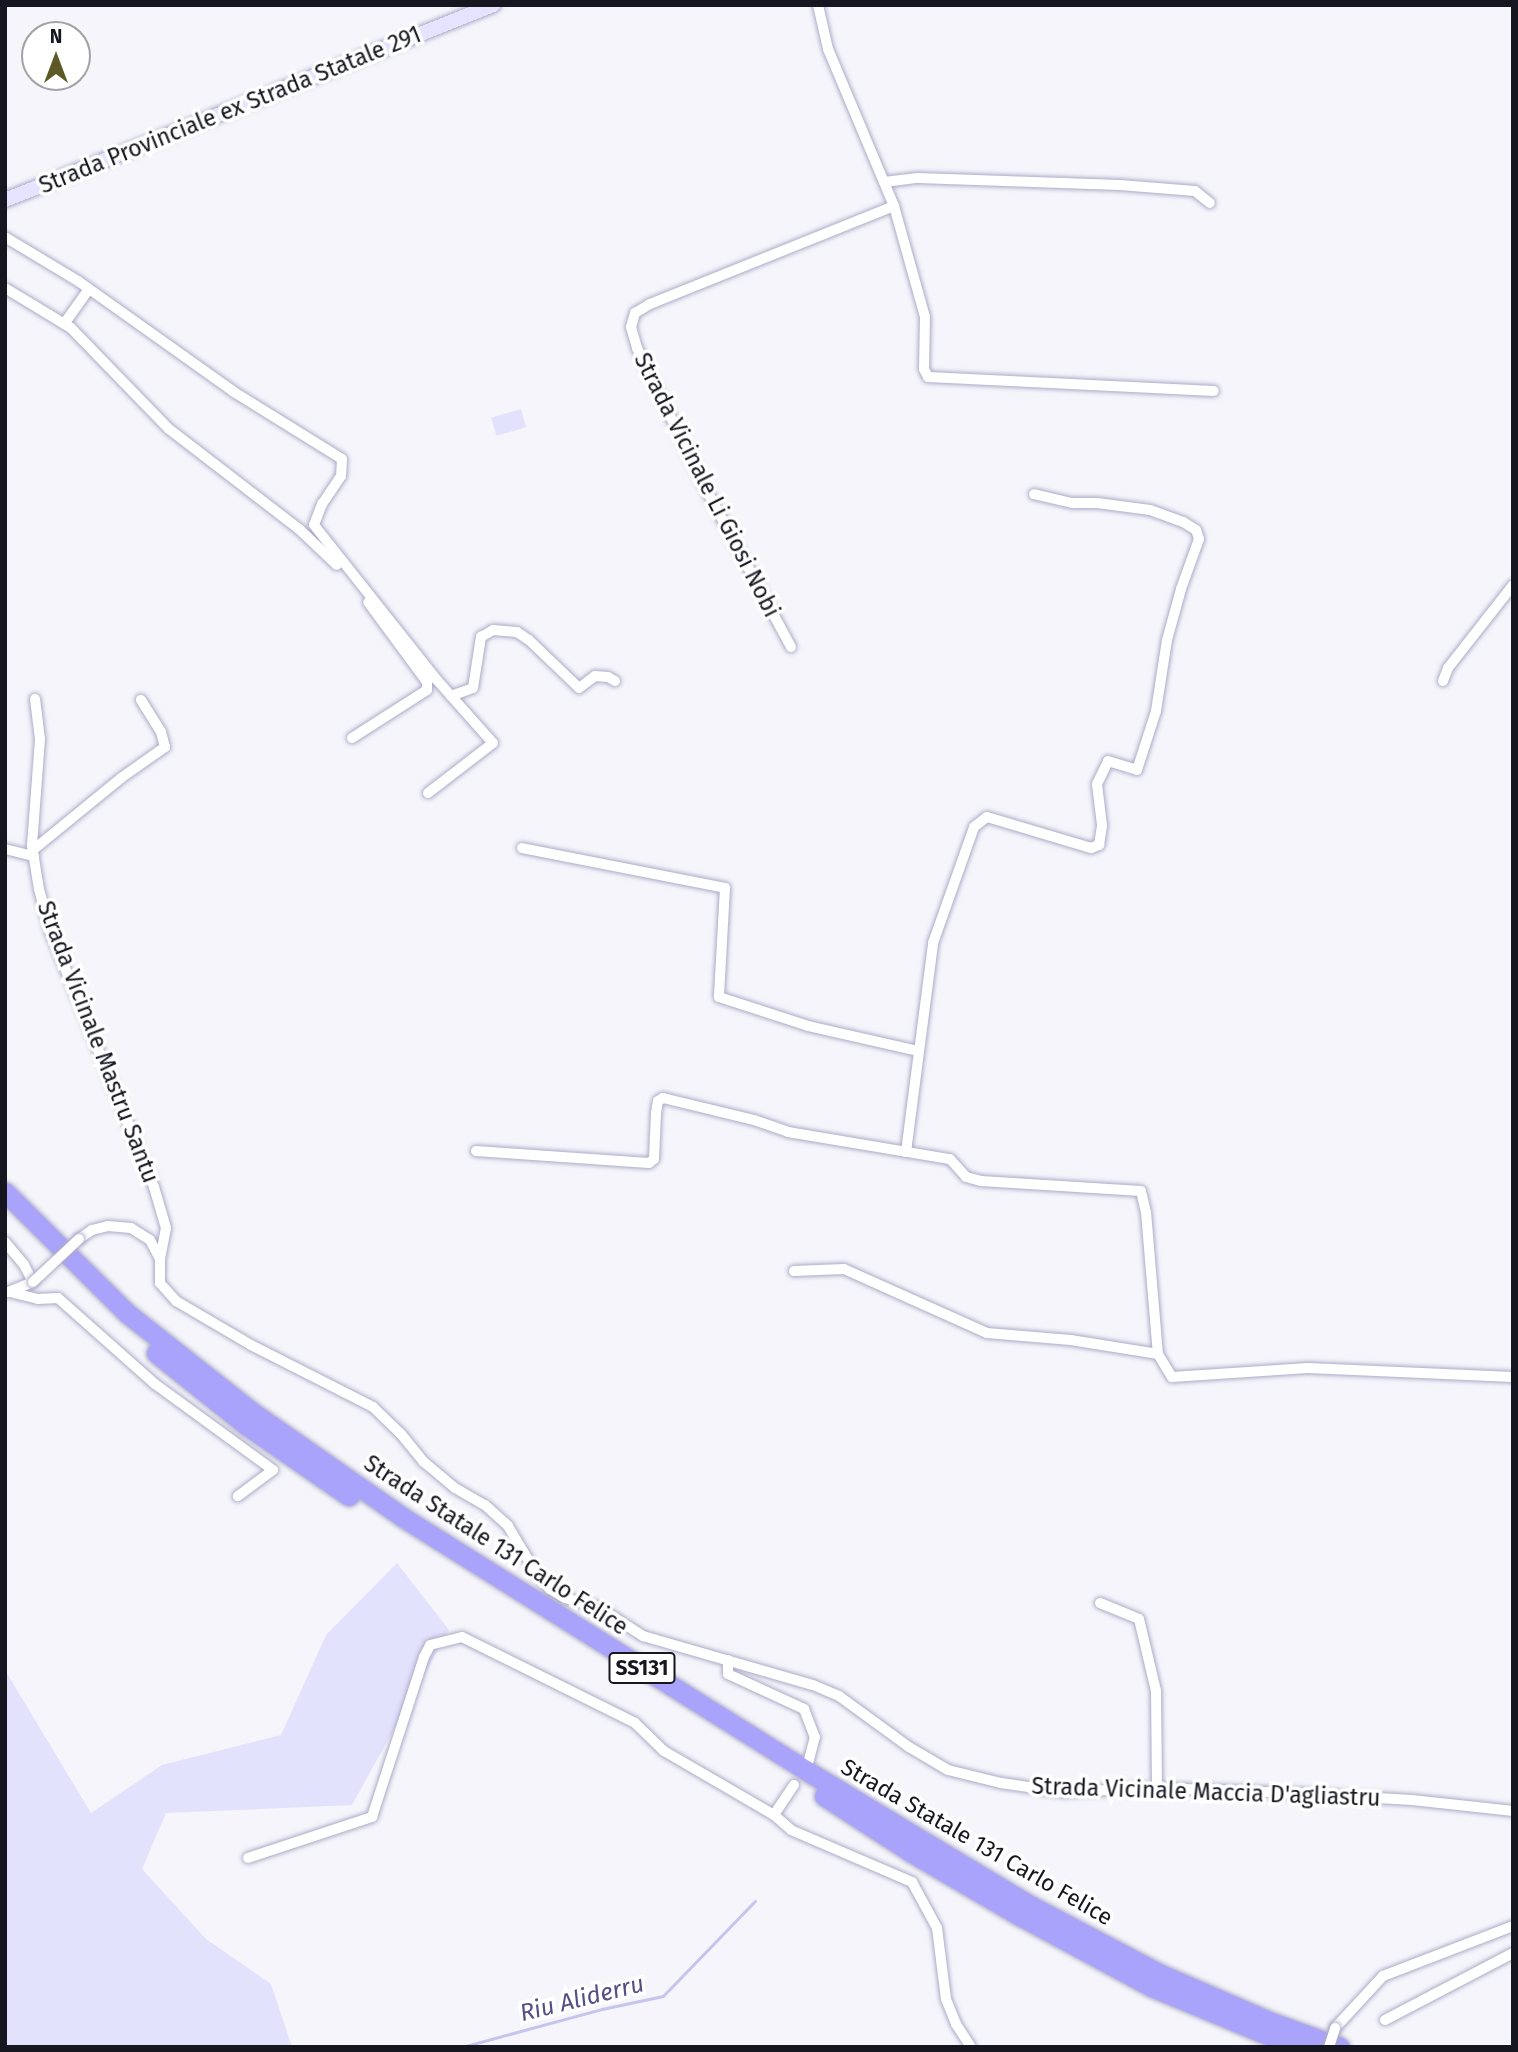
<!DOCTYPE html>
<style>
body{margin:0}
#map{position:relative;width:1518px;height:2052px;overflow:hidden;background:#f5f5fb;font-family:"Fira Sans",sans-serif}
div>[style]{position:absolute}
.green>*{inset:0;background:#e3e2fc;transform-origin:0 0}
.stream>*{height:2.5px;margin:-1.25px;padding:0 1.25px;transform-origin:1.25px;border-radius:1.25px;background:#c5c4ed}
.roads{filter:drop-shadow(0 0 2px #acabc8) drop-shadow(0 0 2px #acabc8)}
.street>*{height:10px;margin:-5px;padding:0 5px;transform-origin:5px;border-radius:5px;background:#fff}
.secondary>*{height:14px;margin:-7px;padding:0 7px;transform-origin:7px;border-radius:7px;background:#e5e3fe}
.highway>*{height:19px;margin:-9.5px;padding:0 9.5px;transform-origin:9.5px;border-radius:9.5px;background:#a9a3fb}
.bridges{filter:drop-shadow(0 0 2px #acabc8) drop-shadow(0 0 2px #acabc8)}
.street-bridge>*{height:10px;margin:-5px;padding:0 5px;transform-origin:5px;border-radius:5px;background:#fff}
span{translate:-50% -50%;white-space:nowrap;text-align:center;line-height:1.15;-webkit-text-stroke:7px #fff;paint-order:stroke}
.shield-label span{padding:2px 5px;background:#fff;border:2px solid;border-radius:5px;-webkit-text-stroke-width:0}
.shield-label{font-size:21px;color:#161621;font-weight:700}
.street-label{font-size:23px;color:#161621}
.water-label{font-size:24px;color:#534e84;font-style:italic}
.frame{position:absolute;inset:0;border:7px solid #161621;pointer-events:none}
.north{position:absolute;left:21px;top:21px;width:70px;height:70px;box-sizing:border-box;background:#fff;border:2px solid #a2a2a6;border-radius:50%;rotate:0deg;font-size:19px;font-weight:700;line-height:28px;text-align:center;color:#161621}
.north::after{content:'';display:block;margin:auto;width:24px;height:32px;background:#5d5a27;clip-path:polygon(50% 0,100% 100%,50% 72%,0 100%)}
</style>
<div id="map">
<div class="green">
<div style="left:521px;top:409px;width:19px;height:31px;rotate:74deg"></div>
<div style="clip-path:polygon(397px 1563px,449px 1630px,352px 1805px,166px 1813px,142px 1869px,206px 1939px,271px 1984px,292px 2047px,5px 2047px,5px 1670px,91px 1813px,162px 1765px,281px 1735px,326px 1635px)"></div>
</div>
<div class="stream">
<div style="left:462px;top:2047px;width:145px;rotate:-15.2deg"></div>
<div style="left:602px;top:2009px;width:62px;rotate:-12deg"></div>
<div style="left:663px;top:1996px;width:132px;rotate:-45.9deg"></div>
</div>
<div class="roads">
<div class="street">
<div style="left:884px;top:182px;width:34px;rotate:-7deg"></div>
<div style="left:918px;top:178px;width:202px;rotate:2deg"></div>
<div style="left:1120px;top:185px;width:75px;rotate:4.6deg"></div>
<div style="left:1195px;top:191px;width:19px;rotate:39deg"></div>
<div style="left:894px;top:206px;width:115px;rotate:74.4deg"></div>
<div style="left:925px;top:317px;width:52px;rotate:91.1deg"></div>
<div style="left:924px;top:369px;width:9px;rotate:63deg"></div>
<div style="left:928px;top:377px;width:286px;rotate:2.8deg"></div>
<div style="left:5px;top:237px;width:85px;rotate:31.1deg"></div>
<div style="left:78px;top:281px;width:191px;rotate:35.4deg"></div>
<div style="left:234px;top:392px;width:127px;rotate:31.8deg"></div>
<div style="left:342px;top:459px;width:17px;rotate:93deg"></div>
<div style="left:341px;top:476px;width:34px;rotate:124deg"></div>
<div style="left:322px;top:504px;width:22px;rotate:111deg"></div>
<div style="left:314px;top:525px;width:198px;rotate:51.6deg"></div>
<div style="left:437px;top:680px;width:84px;rotate:48.4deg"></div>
<div style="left:493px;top:743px;width:82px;rotate:142.4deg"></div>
<div style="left:5px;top:288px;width:77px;rotate:31.2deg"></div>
<div style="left:71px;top:328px;width:141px;rotate:45.9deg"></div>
<div style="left:169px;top:429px;width:164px;rotate:37.6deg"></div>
<div style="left:299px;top:529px;width:52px;rotate:43.5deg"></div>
<div style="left:64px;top:324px;width:43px;rotate:-54.5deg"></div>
<div style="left:791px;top:647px;width:179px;rotate:-118.3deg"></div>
<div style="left:706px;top:489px;width:157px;rotate:-116.1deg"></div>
<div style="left:637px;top:348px;width:22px;rotate:-106deg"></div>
<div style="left:631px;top:327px;width:15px;rotate:-74deg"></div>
<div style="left:635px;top:313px;width:17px;rotate:-31deg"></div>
<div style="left:650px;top:304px;width:263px;rotate:-21.9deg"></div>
<div style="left:894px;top:206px;width:170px;rotate:-112.8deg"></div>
<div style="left:828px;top:49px;width:45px;rotate:-102.8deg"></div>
<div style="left:1443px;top:681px;width:14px;rotate:-69deg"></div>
<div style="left:1448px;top:668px;width:105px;rotate:-51.9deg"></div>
<div style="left:451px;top:696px;width:23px;rotate:-20deg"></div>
<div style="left:473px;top:688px;width:52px;rotate:-81.1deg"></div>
<div style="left:481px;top:637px;width:14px;rotate:-30deg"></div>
<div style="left:493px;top:630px;width:24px;rotate:5deg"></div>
<div style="left:517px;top:632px;width:14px;rotate:34deg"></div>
<div style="left:529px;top:640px;width:69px;rotate:43.8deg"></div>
<div style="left:579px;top:688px;width:20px;rotate:-37deg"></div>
<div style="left:595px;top:676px;width:13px;rotate:4deg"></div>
<div style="left:608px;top:677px;width:8px;rotate:30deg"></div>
<div style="left:35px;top:699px;width:40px;rotate:82.9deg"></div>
<div style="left:40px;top:739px;width:107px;rotate:94.3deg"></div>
<div style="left:32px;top:846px;width:44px;rotate:80.8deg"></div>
<div style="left:39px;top:889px;width:43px;rotate:75.3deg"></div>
<div style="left:50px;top:931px;width:276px;rotate:67.9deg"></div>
<div style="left:154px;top:1187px;width:43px;rotate:73.7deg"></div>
<div style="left:166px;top:1228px;width:32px;rotate:101deg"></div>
<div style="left:160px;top:1259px;width:24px;rotate:90deg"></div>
<div style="left:160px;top:1283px;width:24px;rotate:48deg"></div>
<div style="left:176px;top:1301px;width:87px;rotate:30.4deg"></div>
<div style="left:251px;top:1345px;width:137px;rotate:26.9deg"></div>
<div style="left:373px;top:1407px;width:39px;rotate:44deg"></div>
<div style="left:401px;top:1434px;width:36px;rotate:51deg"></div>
<div style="left:424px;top:1462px;width:40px;rotate:40deg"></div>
<div style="left:455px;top:1488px;width:34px;rotate:30deg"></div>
<div style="left:485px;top:1505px;width:31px;rotate:42deg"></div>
<div style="left:508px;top:1526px;width:55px;rotate:59.2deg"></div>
<div style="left:536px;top:1573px;width:21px;rotate:49deg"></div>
<div style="left:550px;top:1589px;width:17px;rotate:31deg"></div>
<div style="left:565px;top:1598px;width:34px;rotate:15deg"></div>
<div style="left:598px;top:1607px;width:54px;rotate:32.8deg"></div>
<div style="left:643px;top:1636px;width:177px;rotate:16.1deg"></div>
<div style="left:813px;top:1685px;width:28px;rotate:23deg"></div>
<div style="left:839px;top:1696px;width:87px;rotate:36.1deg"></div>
<div style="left:909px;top:1747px;width:45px;rotate:30.5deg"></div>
<div style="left:948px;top:1770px;width:55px;rotate:13.8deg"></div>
<div style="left:1001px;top:1783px;width:62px;rotate:8.4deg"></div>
<div style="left:1062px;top:1792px;width:95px;rotate:-2.4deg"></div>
<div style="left:1157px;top:1788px;width:135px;rotate:2.1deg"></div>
<div style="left:1292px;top:1793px;width:120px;rotate:3.3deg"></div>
<div style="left:1412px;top:1800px;width:102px;rotate:6.2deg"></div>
<div style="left:352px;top:738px;width:89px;rotate:-32.6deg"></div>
<div style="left:427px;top:690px;width:8px;rotate:-90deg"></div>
<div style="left:427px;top:682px;width:99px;rotate:-126.4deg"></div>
<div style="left:522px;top:848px;width:207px;rotate:11.1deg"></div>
<div style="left:725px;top:888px;width:109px;rotate:93.2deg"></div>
<div style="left:719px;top:997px;width:94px;rotate:18deg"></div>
<div style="left:808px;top:1026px;width:113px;rotate:12.8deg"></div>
<div style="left:5px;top:849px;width:30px;rotate:14deg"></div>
<div style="left:33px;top:850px;width:114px;rotate:-39.3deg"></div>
<div style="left:121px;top:778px;width:54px;rotate:-35.2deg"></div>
<div style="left:165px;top:747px;width:16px;rotate:-105deg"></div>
<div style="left:161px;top:732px;width:38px;rotate:-122deg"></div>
<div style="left:476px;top:1151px;width:173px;rotate:4deg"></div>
<div style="left:649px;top:1163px;width:6px;rotate:-39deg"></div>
<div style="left:654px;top:1159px;width:46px;rotate:-87.5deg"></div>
<div style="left:656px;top:1113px;width:12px;rotate:-81deg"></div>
<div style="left:658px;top:1101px;width:6px;rotate:-31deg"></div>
<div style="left:663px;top:1098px;width:94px;rotate:13.6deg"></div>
<div style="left:754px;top:1120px;width:36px;rotate:19deg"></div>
<div style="left:788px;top:1132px;width:164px;rotate:9.5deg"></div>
<div style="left:950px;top:1159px;width:24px;rotate:48deg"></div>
<div style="left:966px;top:1177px;width:16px;rotate:15deg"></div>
<div style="left:981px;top:1181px;width:160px;rotate:3.6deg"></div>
<div style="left:1141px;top:1191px;width:22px;rotate:77deg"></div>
<div style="left:1146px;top:1212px;width:143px;rotate:85.2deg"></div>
<div style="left:1158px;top:1354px;width:27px;rotate:59deg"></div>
<div style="left:1172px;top:1377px;width:136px;rotate:-3.8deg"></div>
<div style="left:1308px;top:1368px;width:205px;rotate:2.5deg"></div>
<div style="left:906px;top:1152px;width:211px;rotate:-82.6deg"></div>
<div style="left:933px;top:943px;width:123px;rotate:-70.5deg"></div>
<div style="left:974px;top:827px;width:16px;rotate:-38deg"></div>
<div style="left:987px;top:817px;width:109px;rotate:16.6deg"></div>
<div style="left:1091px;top:848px;width:9px;rotate:-21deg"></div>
<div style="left:1099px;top:845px;width:20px;rotate:-81deg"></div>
<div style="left:1102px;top:825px;width:41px;rotate:-97deg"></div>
<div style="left:1097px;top:784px;width:25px;rotate:-64deg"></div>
<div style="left:1108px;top:761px;width:30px;rotate:17deg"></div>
<div style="left:1137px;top:770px;width:62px;rotate:-72.1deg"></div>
<div style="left:1156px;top:711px;width:72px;rotate:-81.2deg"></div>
<div style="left:1167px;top:640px;width:53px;rotate:-74.6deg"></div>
<div style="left:1181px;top:589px;width:53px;rotate:-70.2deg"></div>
<div style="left:1199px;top:539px;width:9px;rotate:-108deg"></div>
<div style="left:1196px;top:530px;width:15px;rotate:-148deg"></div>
<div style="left:1183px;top:522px;width:35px;rotate:-160deg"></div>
<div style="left:1150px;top:510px;width:53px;rotate:-172.5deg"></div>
<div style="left:1097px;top:503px;width:25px;rotate:180deg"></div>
<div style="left:1072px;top:503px;width:39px;rotate:-167deg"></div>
<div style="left:79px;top:1239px;width:16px;rotate:-35deg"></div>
<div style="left:92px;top:1230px;width:16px;rotate:-14deg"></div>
<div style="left:108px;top:1226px;width:23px;rotate:5deg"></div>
<div style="left:131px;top:1228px;width:22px;rotate:32deg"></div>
<div style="left:150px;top:1240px;width:21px;rotate:62deg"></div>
<div style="left:5px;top:1242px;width:30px;rotate:50deg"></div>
<div style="left:24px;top:1265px;width:19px;rotate:62deg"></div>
<div style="left:33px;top:1282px;width:27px;rotate:158deg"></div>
<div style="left:794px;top:1271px;width:50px;rotate:-2.3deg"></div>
<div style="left:844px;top:1269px;width:157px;rotate:24.1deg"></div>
<div style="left:987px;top:1333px;width:84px;rotate:4.8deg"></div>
<div style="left:1071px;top:1340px;width:88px;rotate:9.1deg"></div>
<div style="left:10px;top:1292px;width:29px;rotate:14deg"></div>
<div style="left:38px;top:1299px;width:20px;rotate:-3deg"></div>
<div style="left:58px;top:1298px;width:130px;rotate:41.6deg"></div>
<div style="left:155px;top:1384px;width:146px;rotate:36.1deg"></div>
<div style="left:273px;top:1470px;width:44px;rotate:143.4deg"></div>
<div style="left:1100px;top:1603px;width:42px;rotate:22.3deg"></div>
<div style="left:1139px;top:1619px;width:74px;rotate:76.7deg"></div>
<div style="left:1156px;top:1691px;width:97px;rotate:89.4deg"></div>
<div style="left:728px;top:1660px;width:14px;rotate:90deg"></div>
<div style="left:728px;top:1674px;width:84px;rotate:24.7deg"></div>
<div style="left:804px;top:1709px;width:30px;rotate:69deg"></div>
<div style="left:815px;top:1737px;width:28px;rotate:105deg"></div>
<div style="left:794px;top:1785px;width:36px;rotate:124deg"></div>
<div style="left:774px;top:1815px;width:23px;rotate:41deg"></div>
<div style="left:791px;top:1830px;width:132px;rotate:23.3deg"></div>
<div style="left:912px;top:1882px;width:52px;rotate:61.5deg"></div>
<div style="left:937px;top:1928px;width:72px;rotate:82.8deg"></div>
<div style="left:946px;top:1999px;width:27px;rotate:68deg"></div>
<div style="left:956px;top:2024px;width:27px;rotate:57deg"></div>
<div style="left:248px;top:1858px;width:131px;rotate:-18.3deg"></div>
<div style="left:372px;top:1817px;width:168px;rotate:-72deg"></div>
<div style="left:424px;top:1657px;width:13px;rotate:-63deg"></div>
<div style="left:430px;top:1645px;width:33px;rotate:-14deg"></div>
<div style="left:462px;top:1637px;width:193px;rotate:26.4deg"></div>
<div style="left:635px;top:1723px;width:40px;rotate:44deg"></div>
<div style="left:664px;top:1751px;width:127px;rotate:30.2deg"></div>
<div style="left:1385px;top:2020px;width:144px;rotate:-27.6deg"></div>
<div style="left:1335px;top:2028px;width:71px;rotate:-47.3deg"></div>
<div style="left:1383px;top:1976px;width:139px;rotate:-21deg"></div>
</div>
<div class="secondary">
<div style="left:5px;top:200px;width:526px;rotate:-21.78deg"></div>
</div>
<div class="highway">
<div style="left:5px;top:1192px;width:173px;rotate:44.8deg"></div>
<div style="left:128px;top:1314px;width:158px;rotate:38.3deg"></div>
<div style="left:252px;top:1412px;width:185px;rotate:34.9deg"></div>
<div style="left:404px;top:1518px;width:476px;rotate:32.1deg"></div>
<div style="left:807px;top:1771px;width:256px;rotate:31.1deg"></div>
<div style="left:1026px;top:1903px;width:149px;rotate:27.9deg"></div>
<div style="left:1158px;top:1973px;width:123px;rotate:23.4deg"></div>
<div style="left:1271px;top:2022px;width:73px;rotate:19.9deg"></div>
<div style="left:156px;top:1353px;width:115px;rotate:38.7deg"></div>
<div style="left:246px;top:1425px;width:125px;rotate:34.6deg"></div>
<div style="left:824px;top:1796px;width:101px;rotate:32.9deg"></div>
<div style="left:909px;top:1851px;width:129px;rotate:30.4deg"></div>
<div style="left:1020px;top:1916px;width:150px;rotate:28.3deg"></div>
<div style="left:1152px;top:1987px;width:157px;rotate:22.5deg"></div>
</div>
</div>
<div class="bridges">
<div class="street-bridge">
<div style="left:33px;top:1282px;width:63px;rotate:-43.1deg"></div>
<div style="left:1329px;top:2047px;width:20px;rotate:-72deg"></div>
</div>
</div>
<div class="shield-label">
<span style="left:642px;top:1668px">SS131</span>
</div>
<div class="street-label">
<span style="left:230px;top:110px;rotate:-22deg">Strada Provinciale ex Strada Statale 291</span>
<span style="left:707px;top:485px;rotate:63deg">Strada Vicinale Li Giosi Nobi</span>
<span style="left:98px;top:1042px;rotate:69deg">Strada Vicinale Mastru Santu</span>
<span style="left:496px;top:1545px;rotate:33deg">Strada Statale 131 Carlo Felice</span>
<span style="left:1206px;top:1792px;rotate:2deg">Strada Vicinale Maccia D'agliastru</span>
<span style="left:977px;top:1842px;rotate:30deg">Strada Statale 131 Carlo Felice</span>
</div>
<div class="water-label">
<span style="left:582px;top:1999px;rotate:-14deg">Riu Aliderru</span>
</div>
<div class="frame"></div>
<div class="north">N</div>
</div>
